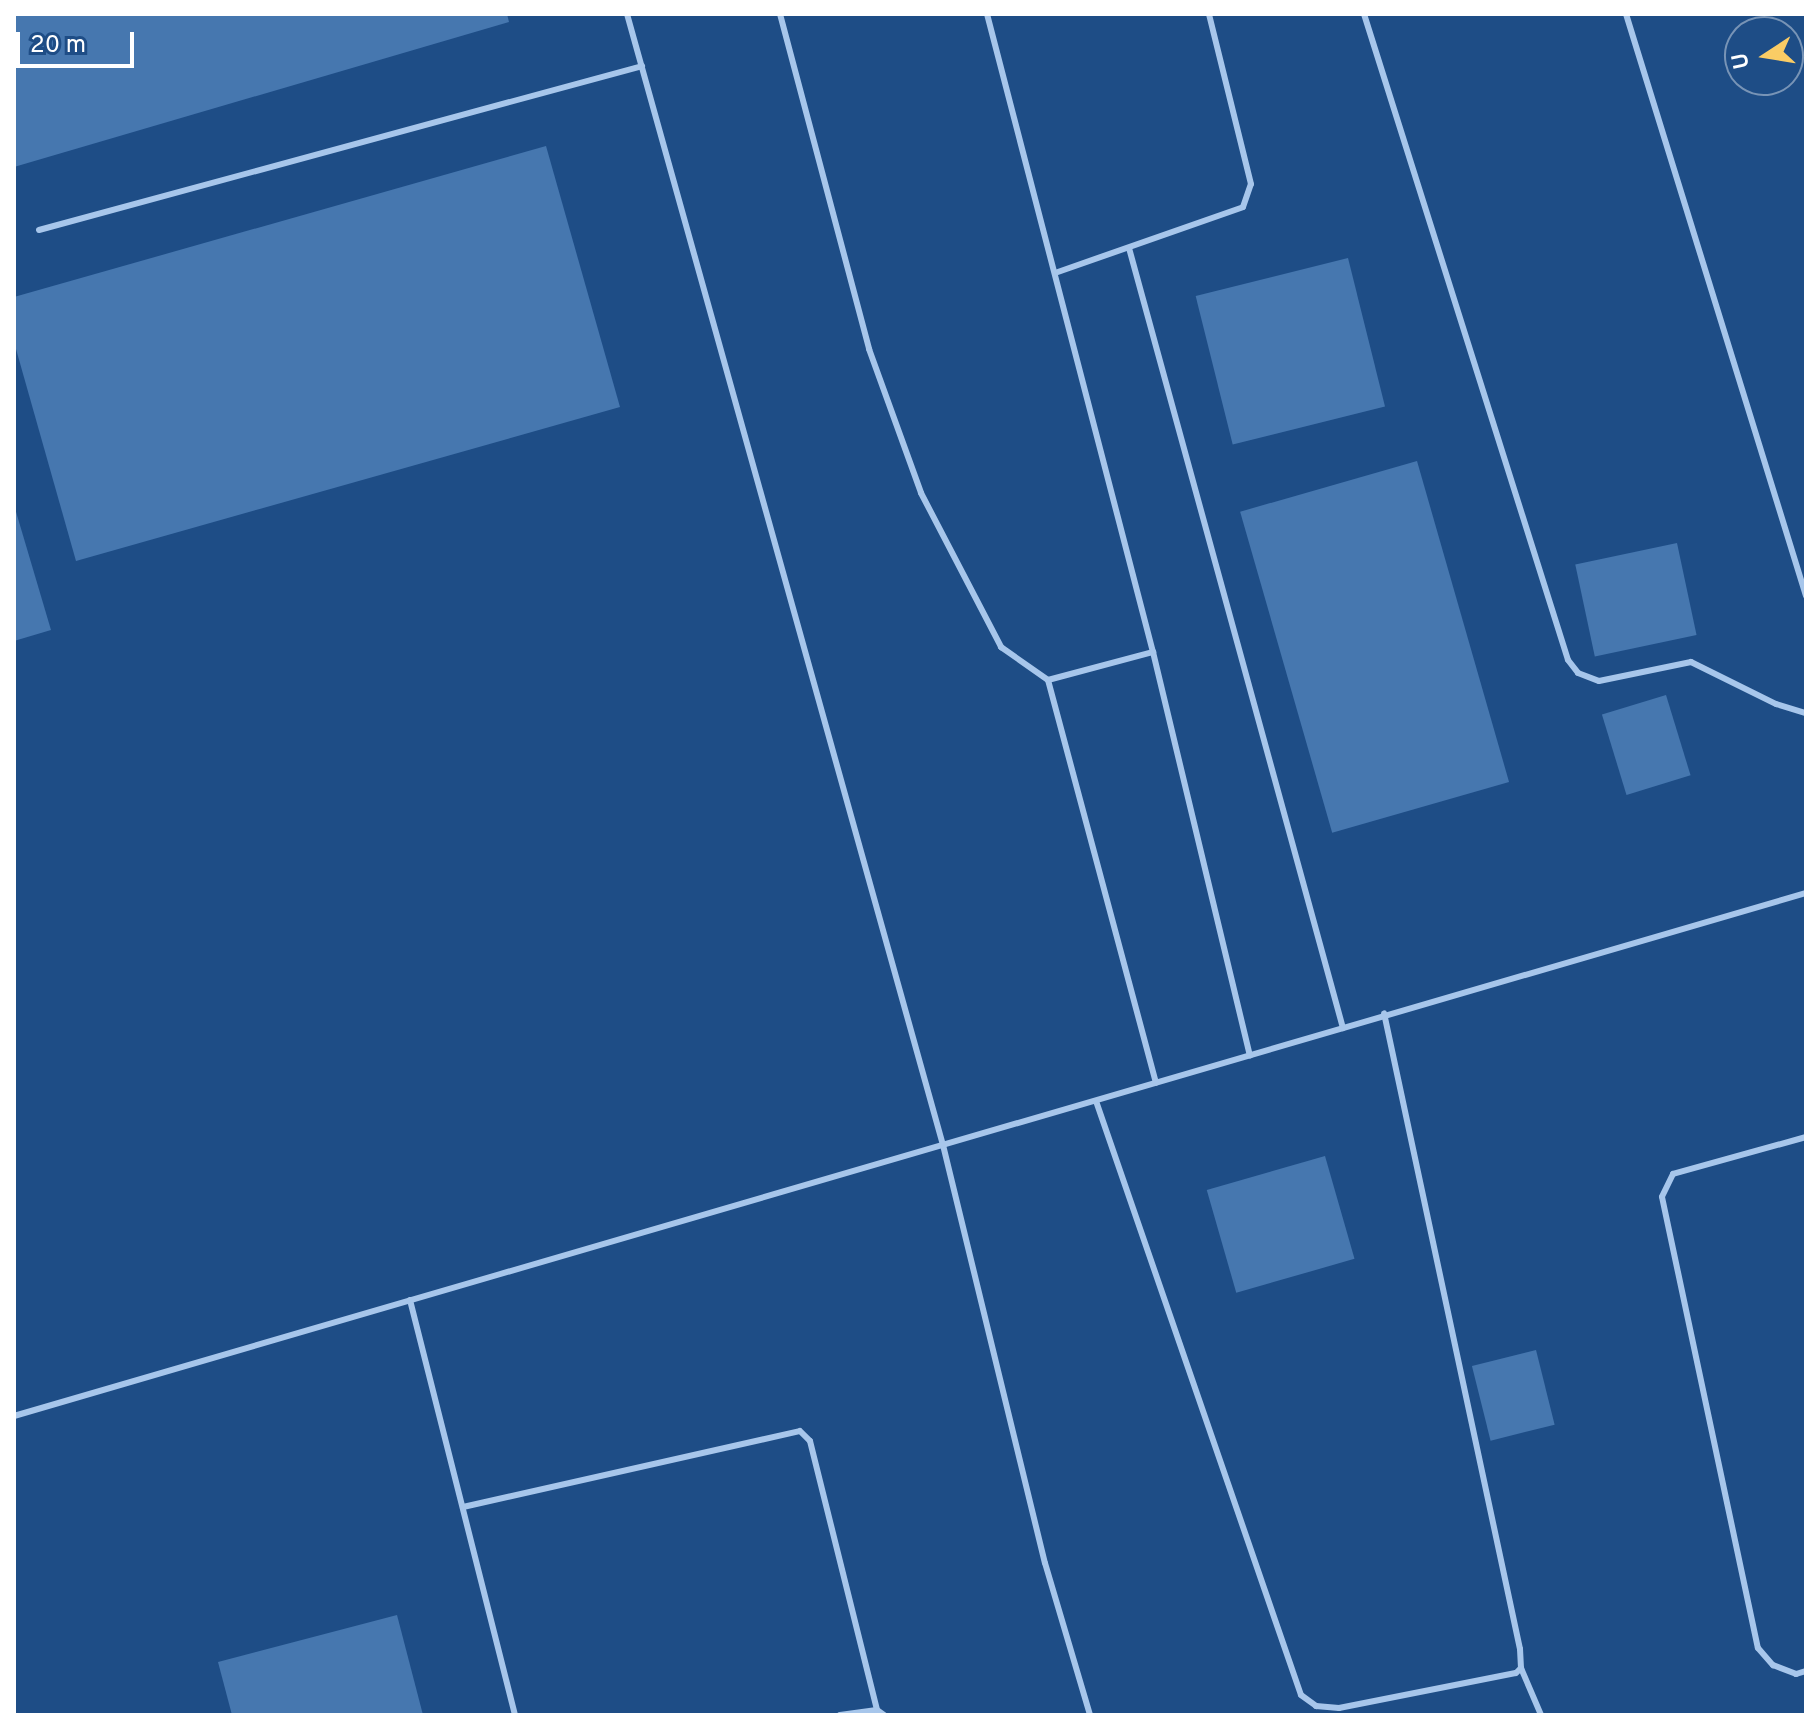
<!DOCTYPE html>
<style>
body{margin:0}
#map{position:relative;width:1820px;height:1729px;overflow:hidden;background:#1e4d86;font-family:Overpass,sans-serif}
div>[style]{position:absolute}
.building>*{inset:0;background:#4677af;transform-origin:0 0}
.service>*{height:6px;margin:-3px;padding:0 3px;transform-origin:3px;border-radius:3px;background:#a7c6eb}
span{translate:-50% -50%;white-space:nowrap;text-align:center;line-height:1.15;-webkit-text-stroke:7px #1e4d86;paint-order:stroke}
.frame{position:absolute;inset:0;border:16px solid #fff;pointer-events:none}
.north{position:absolute;left:1724px;top:16px;width:80px;height:80px;box-sizing:border-box;background:#1e4d86;border:2px solid #7894b6;border-radius:50%;rotate:258deg;font-size:22px;font-weight:700;line-height:32px;text-align:center;color:#fff}
.north::after{content:'';display:block;margin:auto;width:28px;height:36px;background:#facc65;clip-path:polygon(50% 0,100% 100%,50% 72%,0 100%)}
.scale{position:absolute;left:16px;top:32px;width:118px;height:36px;box-sizing:border-box;border:4px solid #fff;border-top:0;padding-left:10px;font-size:24px;line-height:28px;white-space:nowrap;color:#fff;-webkit-text-stroke:6px #1e4d86;paint-order:stroke}
</style>
<div id="map">
<div class="building">
<div style="clip-path:polygon(14px 14px,507px 14px,509px 22px,14px 167px)"></div>
<div style="clip-path:polygon(546px 146px,620px 407px,76px 561px,14px 342px,14px 297px)"></div>
<div style="left:1348px;top:258px;width:153px;height:157px;rotate:76deg"></div>
<div style="left:1417px;top:461px;width:334px;height:184px;rotate:74deg"></div>
<div style="clip-path:polygon(14px 505px,51px 630px,14px 641px)"></div>
<div style="left:1677px;top:543px;width:94px;height:104px;rotate:78deg"></div>
<div style="left:1666px;top:695px;width:84px;height:67px;rotate:73deg"></div>
<div style="left:1325px;top:1156px;width:107px;height:123px;rotate:74deg"></div>
<div style="left:1536px;top:1350px;width:77px;height:66px;rotate:76deg"></div>
<div style="clip-path:polygon(397px 1615px,423px 1715px,232px 1715px,218px 1662px)"></div>
</div>
<div class="service">
<div style="left:627px;top:14px;width:1174px;rotate:74.39deg"></div>
<div style="left:943px;top:1145px;width:430px;rotate:76.3deg"></div>
<div style="left:1045px;top:1563px;width:159px;rotate:73.5deg"></div>
<div style="left:780px;top:14px;width:347px;rotate:75.1deg"></div>
<div style="left:869px;top:349px;width:153px;rotate:70.1deg"></div>
<div style="left:921px;top:493px;width:174px;rotate:62.5deg"></div>
<div style="left:1001px;top:647px;width:57px;rotate:35.1deg"></div>
<div style="left:1048px;top:680px;width:417px;rotate:75deg"></div>
<div style="left:987px;top:14px;width:659px;rotate:75.42deg"></div>
<div style="left:1153px;top:652px;width:415px;rotate:76.5deg"></div>
<div style="left:1364px;top:14px;width:677px;rotate:72.47deg"></div>
<div style="left:1568px;top:660px;width:16px;rotate:52deg"></div>
<div style="left:1578px;top:673px;width:22px;rotate:21deg"></div>
<div style="left:1599px;top:681px;width:94px;rotate:-11.7deg"></div>
<div style="left:1691px;top:662px;width:95px;rotate:26.3deg"></div>
<div style="left:1776px;top:704px;width:31px;rotate:17deg"></div>
<div style="left:1626px;top:14px;width:609px;rotate:72.81deg"></div>
<div style="left:39px;top:230px;width:625px;rotate:-15.21deg"></div>
<div style="left:1129px;top:248px;width:809px;rotate:74.66deg"></div>
<div style="left:1055px;top:273px;width:199px;rotate:-19.3deg"></div>
<div style="left:1243px;top:207px;width:24px;rotate:-71deg"></div>
<div style="left:1251px;top:184px;width:175px;rotate:-103.9deg"></div>
<div style="left:1048px;top:680px;width:109px;rotate:-14.9deg"></div>
<div style="left:1096px;top:1101px;width:628px;rotate:70.96deg"></div>
<div style="left:1301px;top:1695px;width:19px;rotate:36deg"></div>
<div style="left:1316px;top:1706px;width:23px;rotate:5deg"></div>
<div style="left:1339px;top:1708px;width:180px;rotate:-11.2deg"></div>
<div style="left:1516px;top:1673px;width:7px;rotate:-45deg"></div>
<div style="left:1521px;top:1668px;width:19px;rotate:-93deg"></div>
<div style="left:1520px;top:1649px;width:650px;rotate:-102.07deg"></div>
<div style="left:1806px;top:1137px;width:138px;rotate:164.5deg"></div>
<div style="left:1673px;top:1174px;width:25px;rotate:116deg"></div>
<div style="left:1662px;top:1197px;width:461px;rotate:78deg"></div>
<div style="left:1758px;top:1648px;width:23px;rotate:49deg"></div>
<div style="left:1773px;top:1665px;width:25px;rotate:21deg"></div>
<div style="left:1796px;top:1674px;width:10px;rotate:-17deg"></div>
<div style="left:410px;top:1300px;width:428px;rotate:75.8deg"></div>
<div style="left:14px;top:1416px;width:1867px;rotate:-16.27deg"></div>
<div style="left:463px;top:1507px;width:345px;rotate:-12.7deg"></div>
<div style="left:800px;top:1431px;width:14px;rotate:45deg"></div>
<div style="left:810px;top:1441px;width:277px;rotate:76deg"></div>
<div style="left:1521px;top:1668px;width:51px;rotate:66.9deg"></div>
<div style="left:840px;top:1715px;width:37px;rotate:-8deg"></div>
<div style="left:877px;top:1710px;width:9px;rotate:36deg"></div>
</div>
<div class="frame"></div>
<div class="north">U</div>
<div class="scale">20 m</div>
</div>
